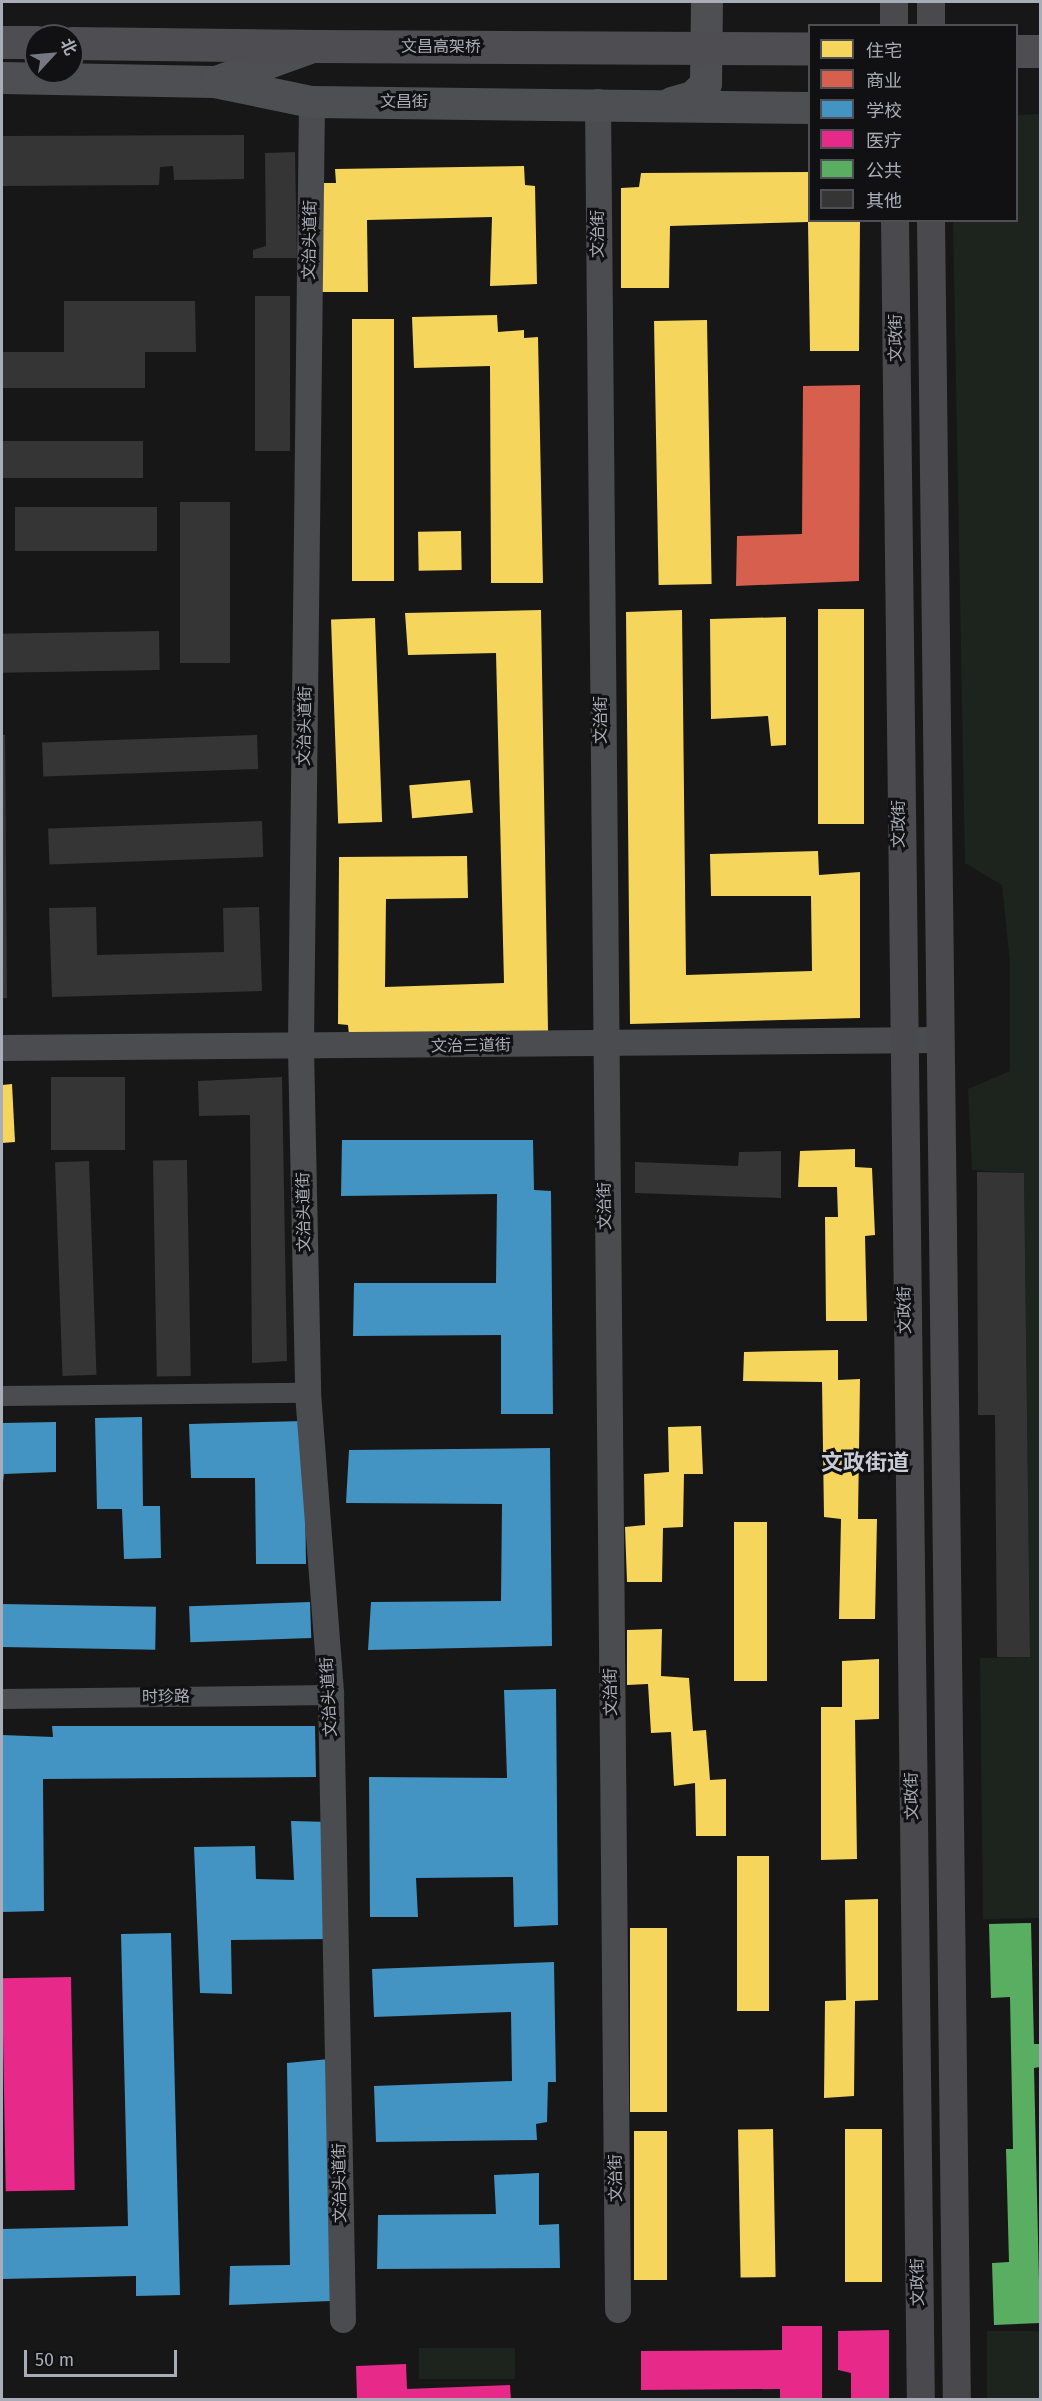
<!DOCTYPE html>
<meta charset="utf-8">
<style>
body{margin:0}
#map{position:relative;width:1042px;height:2401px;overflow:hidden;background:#171717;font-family:"Fira Sans","Noto Sans SC",sans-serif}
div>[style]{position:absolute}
.green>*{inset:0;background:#1d241e;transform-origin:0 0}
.homes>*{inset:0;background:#f6d55c;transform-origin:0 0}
.shops>*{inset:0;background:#d6604d}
.schools>*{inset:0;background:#4393c3;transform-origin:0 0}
.health>*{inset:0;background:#e7298a;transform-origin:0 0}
.public>*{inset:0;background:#5aae61}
.building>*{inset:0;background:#353536;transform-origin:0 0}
.minor>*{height:20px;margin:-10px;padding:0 10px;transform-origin:10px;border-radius:10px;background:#4b4c50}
.tertiary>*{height:26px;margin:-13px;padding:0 13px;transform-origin:13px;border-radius:13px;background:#4b4c50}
.secondary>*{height:28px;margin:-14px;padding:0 14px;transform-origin:14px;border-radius:14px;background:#4a4a4e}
.primary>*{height:32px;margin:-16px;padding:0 16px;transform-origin:16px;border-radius:16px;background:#4d4f52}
.trunk>*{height:33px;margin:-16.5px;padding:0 16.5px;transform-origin:16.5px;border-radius:16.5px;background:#4e4e52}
.trunk-bridge>*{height:33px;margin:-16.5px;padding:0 16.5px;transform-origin:16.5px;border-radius:16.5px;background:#4e4e52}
span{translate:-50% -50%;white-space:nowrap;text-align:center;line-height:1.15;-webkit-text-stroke:6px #111113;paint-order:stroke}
.street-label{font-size:16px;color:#a8adb8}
.district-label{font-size:22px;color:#c9ccd4;font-weight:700}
.frame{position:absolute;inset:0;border:3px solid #a8adb8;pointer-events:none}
.legend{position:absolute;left:808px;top:24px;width:210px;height:198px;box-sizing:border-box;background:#111113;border:2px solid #4d4f55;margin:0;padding:8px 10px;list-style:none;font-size:18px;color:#a8adb8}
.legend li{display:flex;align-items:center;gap:12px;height:30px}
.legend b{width:30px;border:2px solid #4d4f55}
.north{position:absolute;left:24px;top:24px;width:60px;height:60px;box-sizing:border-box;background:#111113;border:2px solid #4d4f55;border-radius:50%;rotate:64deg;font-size:16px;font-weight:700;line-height:24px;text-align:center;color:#a8adb8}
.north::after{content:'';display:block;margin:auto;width:21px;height:27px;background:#757880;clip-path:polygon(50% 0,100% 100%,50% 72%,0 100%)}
.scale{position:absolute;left:24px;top:2350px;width:153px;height:27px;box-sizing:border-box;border:3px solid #a8adb8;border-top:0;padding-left:8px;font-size:18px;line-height:21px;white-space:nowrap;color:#a8adb8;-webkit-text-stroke:4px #111113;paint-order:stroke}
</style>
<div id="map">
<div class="green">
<div style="clip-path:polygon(1040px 114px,1040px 1918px,983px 1919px,980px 1658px,1030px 1657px,1024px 1173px,972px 1170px,968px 1089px,1010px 1071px,1010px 962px,1002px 885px,965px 863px,953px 221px,1016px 220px,1017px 115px)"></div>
<div style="left:1040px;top:2331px;width:68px;height:53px;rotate:90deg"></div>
<div style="left:419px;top:2348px;width:96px;height:31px"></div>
</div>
<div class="homes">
<div style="clip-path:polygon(524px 166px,525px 185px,535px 186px,537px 284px,490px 286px,492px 217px,367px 220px,368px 292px,321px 292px,321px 183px,336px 183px,335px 169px)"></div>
<div style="clip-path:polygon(810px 172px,810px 220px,860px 220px,859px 351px,810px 351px,808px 222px,670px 226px,669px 288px,621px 288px,621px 188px,639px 187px,641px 173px)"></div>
<div style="clip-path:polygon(497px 315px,498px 332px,524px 330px,524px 338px,538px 337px,543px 583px,491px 583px,490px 366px,414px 368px,412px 317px)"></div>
<div style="left:394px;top:319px;width:262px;height:42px;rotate:90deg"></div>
<div style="left:707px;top:320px;width:264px;height:53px;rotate:89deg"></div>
<div style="left:461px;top:531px;width:39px;height:43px;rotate:89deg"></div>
<div style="left:864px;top:609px;width:215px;height:46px;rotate:90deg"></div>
<div style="clip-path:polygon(541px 610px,548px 1031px,349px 1035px,348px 1025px,338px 1024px,339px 857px,467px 856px,468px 898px,386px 899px,385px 987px,504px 983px,496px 653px,408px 655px,405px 613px)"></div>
<div style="clip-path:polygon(682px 610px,686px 975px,812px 971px,811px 896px,711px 896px,710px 854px,818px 851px,819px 875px,860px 872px,860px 1018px,630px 1024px,626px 612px)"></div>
<div style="clip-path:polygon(786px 617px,786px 745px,771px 746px,768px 716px,711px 719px,710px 619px)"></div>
<div style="left:375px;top:618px;width:204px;height:44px;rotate:88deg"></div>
<div style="left:470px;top:780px;width:33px;height:61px;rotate:85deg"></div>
<div style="clip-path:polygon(12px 1084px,15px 1142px,2px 1143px,2px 1085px)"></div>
<div style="clip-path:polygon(855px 1149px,855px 1167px,872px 1168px,875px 1235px,865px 1236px,867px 1321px,826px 1321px,825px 1217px,838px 1217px,837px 1187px,798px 1187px,800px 1151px)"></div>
<div style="clip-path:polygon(838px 1350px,838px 1380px,860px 1379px,858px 1519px,877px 1519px,875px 1619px,839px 1619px,841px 1519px,824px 1517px,822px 1382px,743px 1381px,744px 1352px)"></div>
<div style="clip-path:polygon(701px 1426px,703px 1474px,684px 1474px,683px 1527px,663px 1528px,662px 1582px,627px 1582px,625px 1527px,645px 1525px,644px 1474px,669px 1472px,668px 1427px)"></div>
<div style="left:767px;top:1522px;width:159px;height:33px;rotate:90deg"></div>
<div style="clip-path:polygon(662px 1629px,661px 1676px,689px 1678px,693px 1731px,706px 1730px,710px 1780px,726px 1779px,726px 1836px,696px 1836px,695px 1783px,674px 1786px,671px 1732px,651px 1733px,648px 1684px,627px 1685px,627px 1630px)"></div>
<div style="clip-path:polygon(879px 1659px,879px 1719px,855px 1720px,857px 1859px,821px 1860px,821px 1707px,842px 1707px,842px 1661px)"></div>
<div style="left:769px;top:1856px;width:155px;height:32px;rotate:90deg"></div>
<div style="clip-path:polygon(878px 1899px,878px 2000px,855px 2001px,854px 2096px,824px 2098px,825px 2001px,846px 2000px,845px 1900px)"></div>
<div style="left:667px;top:1928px;width:184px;height:37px;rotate:90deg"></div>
<div style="left:773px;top:2129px;width:148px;height:35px;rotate:89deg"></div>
<div style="left:882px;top:2129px;width:153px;height:37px;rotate:90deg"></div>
<div style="left:667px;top:2131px;width:149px;height:33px;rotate:90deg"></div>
</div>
<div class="shops">
<div style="clip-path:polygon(860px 385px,859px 581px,736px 586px,737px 536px,802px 534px,803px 386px)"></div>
</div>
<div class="schools">
<div style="clip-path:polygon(342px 1140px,533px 1140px,534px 1190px,551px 1191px,553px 1414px,501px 1414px,501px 1335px,353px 1336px,354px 1283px,496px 1283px,497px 1194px,341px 1196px)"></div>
<div style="clip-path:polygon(142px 1417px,143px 1506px,160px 1506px,161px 1558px,124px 1559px,122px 1509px,97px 1509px,95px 1418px)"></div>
<div style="clip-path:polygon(304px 1421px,306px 1564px,256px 1564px,255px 1478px,191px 1478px,189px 1424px)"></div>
<div style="clip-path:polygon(56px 1422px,56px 1472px,4px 1474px,2px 1490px,2px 1423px)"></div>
<div style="clip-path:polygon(550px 1448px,552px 1646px,368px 1650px,371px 1602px,501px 1601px,502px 1504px,346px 1503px,349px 1450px)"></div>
<div style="left:310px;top:1602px;width:36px;height:121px;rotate:88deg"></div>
<div style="left:2px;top:1604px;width:154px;height:43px;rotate:1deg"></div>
<div style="clip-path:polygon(556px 1689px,558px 1925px,514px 1927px,513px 1877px,416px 1878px,418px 1917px,370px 1917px,369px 1777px,507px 1778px,504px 1690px)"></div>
<div style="clip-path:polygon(52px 1726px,315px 1726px,316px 1777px,43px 1779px,44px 1911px,2px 1912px,2px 1735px,53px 1737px)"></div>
<div style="clip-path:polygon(291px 1821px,331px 1822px,330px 1939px,231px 1940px,232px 1994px,200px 1993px,194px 1847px,255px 1846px,256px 1879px,294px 1880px)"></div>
<div style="clip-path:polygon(171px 1933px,180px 2295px,136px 2296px,136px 2276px,2px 2279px,2px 2229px,128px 2226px,121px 1934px)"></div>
<div style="clip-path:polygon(554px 1962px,556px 2082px,548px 2082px,547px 2122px,536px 2124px,537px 2140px,376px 2142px,374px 2086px,512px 2081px,511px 2012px,374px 2017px,372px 1969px)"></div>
<div style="clip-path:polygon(329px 2059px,331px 2301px,229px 2305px,230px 2266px,290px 2265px,287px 2063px)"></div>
<div style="clip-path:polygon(539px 2173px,539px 2225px,559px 2224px,560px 2268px,377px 2269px,378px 2215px,496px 2214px,494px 2175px)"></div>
</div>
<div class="health">
<div style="left:71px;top:1977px;width:213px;height:69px;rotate:89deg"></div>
<div style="clip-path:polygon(782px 2326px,822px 2326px,822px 2400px,780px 2400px,780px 2389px,641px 2390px,641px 2351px,782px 2350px)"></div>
<div style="clip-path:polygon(889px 2330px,889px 2400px,851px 2400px,851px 2373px,838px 2370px,838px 2331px)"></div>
<div style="clip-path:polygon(406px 2364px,407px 2389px,510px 2385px,511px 2400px,357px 2400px,356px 2366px)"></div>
</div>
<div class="public">
<div style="clip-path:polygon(1031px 1923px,1034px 2044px,1040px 2044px,1040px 2067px,1034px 2068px,1040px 2323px,994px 2325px,992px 2263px,1009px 2262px,1006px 2149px,1013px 2149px,1010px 1997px,991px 1998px,989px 1924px)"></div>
</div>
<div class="building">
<div style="clip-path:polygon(244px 135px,244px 179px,174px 180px,173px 166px,160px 167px,159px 185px,2px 186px,2px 136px)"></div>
<div style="clip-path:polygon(295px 152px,297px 258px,253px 258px,253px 250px,266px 246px,265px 153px)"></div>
<div style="left:255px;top:296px;width:35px;height:155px"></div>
<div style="clip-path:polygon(64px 301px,195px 301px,196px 352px,145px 352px,145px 388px,2px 388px,2px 352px,64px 352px)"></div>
<div style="left:143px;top:441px;width:37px;height:141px;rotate:90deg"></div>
<div style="left:180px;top:502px;width:50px;height:161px"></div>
<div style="left:15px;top:507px;width:142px;height:44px"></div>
<div style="left:159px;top:631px;width:39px;height:157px;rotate:89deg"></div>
<div style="clip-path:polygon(2px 735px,5px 735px,7px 998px,2px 998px)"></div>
<div style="left:257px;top:735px;width:34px;height:215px;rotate:88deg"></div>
<div style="left:262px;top:821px;width:36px;height:214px;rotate:88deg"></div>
<div style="clip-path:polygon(96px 907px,97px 955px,224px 952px,223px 908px,259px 907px,262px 991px,52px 997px,49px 908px)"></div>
<div style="left:125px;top:1077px;width:73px;height:74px;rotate:90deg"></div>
<div style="clip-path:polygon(282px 1077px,287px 1361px,252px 1363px,250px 1115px,199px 1116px,198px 1081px)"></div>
<div style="clip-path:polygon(781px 1151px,781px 1198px,635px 1193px,635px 1162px,738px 1166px,739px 1152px)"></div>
<div style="left:187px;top:1160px;width:216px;height:34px;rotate:89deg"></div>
<div style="left:89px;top:1161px;width:214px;height:34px;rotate:88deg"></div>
<div style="clip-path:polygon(977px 1172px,1024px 1173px,1030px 1657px,997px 1657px,995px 1415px,978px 1415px)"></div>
</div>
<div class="minor">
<div style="left:2px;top:1396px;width:306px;rotate:-0.6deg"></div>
<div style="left:2px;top:1699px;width:329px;rotate:-0.7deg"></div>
</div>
<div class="tertiary">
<div style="left:312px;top:102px;width:947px;rotate:90.67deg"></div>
<div style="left:301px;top:1049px;width:344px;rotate:88.8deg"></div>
<div style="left:308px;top:1393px;width:303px;rotate:85.6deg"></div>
<div style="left:331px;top:1695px;width:625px;rotate:88.9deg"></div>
<div style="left:598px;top:102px;width:2208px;rotate:89.48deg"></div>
<div style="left:2px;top:1048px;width:939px;rotate:-0.49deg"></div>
</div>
<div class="secondary">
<div style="left:894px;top:2px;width:24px;rotate:90deg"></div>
<div style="left:931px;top:26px;width:24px;rotate:-90deg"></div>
<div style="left:895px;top:220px;width:2180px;rotate:89.32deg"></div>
<div style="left:931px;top:220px;width:2180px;rotate:89.32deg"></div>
</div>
<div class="primary">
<div style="left:2px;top:78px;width:213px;rotate:1.1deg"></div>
<div style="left:215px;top:82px;width:99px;rotate:11.7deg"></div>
<div style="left:312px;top:102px;width:498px;rotate:0.7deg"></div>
<div style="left:216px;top:82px;width:100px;rotate:-19.9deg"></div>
<div style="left:672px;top:103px;width:22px;rotate:-16deg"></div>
<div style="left:693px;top:97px;width:18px;rotate:-45deg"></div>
<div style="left:706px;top:84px;width:82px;rotate:-89.3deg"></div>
</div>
<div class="trunk">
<div style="left:2px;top:42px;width:34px"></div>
<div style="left:72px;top:43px;width:243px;rotate:0.7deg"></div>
<div style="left:1016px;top:51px;width:24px"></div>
</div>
<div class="trunk-bridge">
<div style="left:315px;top:46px;width:495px;rotate:0.3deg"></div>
</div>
<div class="street-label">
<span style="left:441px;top:47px">文昌高架桥</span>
<span style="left:404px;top:102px">文昌街</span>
<span style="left:598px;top:234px;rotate:-90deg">文治街</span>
<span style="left:310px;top:240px;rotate:-89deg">文治头道街</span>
<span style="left:896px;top:338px;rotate:-90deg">文政街</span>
<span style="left:601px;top:720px;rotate:-90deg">文治街</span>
<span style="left:305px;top:726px;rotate:-89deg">文治头道街</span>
<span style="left:899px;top:824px;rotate:-90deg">文政街</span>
<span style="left:471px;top:1046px;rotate:-1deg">文治三道街</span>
<span style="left:605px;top:1206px;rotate:-91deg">文治街</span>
<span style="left:304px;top:1212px;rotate:-91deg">文治头道街</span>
<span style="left:905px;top:1310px;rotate:-91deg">文政街</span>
<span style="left:611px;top:1692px;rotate:-91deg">文治街</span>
<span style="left:166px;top:1697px;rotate:-1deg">时珍路</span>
<span style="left:329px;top:1697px;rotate:-93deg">文治头道街</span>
<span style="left:912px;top:1796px;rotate:-91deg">文政街</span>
<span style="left:616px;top:2178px;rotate:-91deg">文治街</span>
<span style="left:340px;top:2183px;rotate:-91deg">文治头道街</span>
<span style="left:918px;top:2282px;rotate:-91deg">文政街</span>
</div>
<div class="district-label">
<span style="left:865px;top:1463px">文政街道</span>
</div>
<div class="frame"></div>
<ul class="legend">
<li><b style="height:16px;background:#f6d55c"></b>住宅</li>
<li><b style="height:16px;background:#d6604d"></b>商业</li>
<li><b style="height:16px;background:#4393c3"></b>学校</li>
<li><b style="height:16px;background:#e7298a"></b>医疗</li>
<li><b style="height:16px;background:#5aae61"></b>公共</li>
<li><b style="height:16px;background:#353536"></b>其他</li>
</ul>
<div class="north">北</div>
<div class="scale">50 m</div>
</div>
